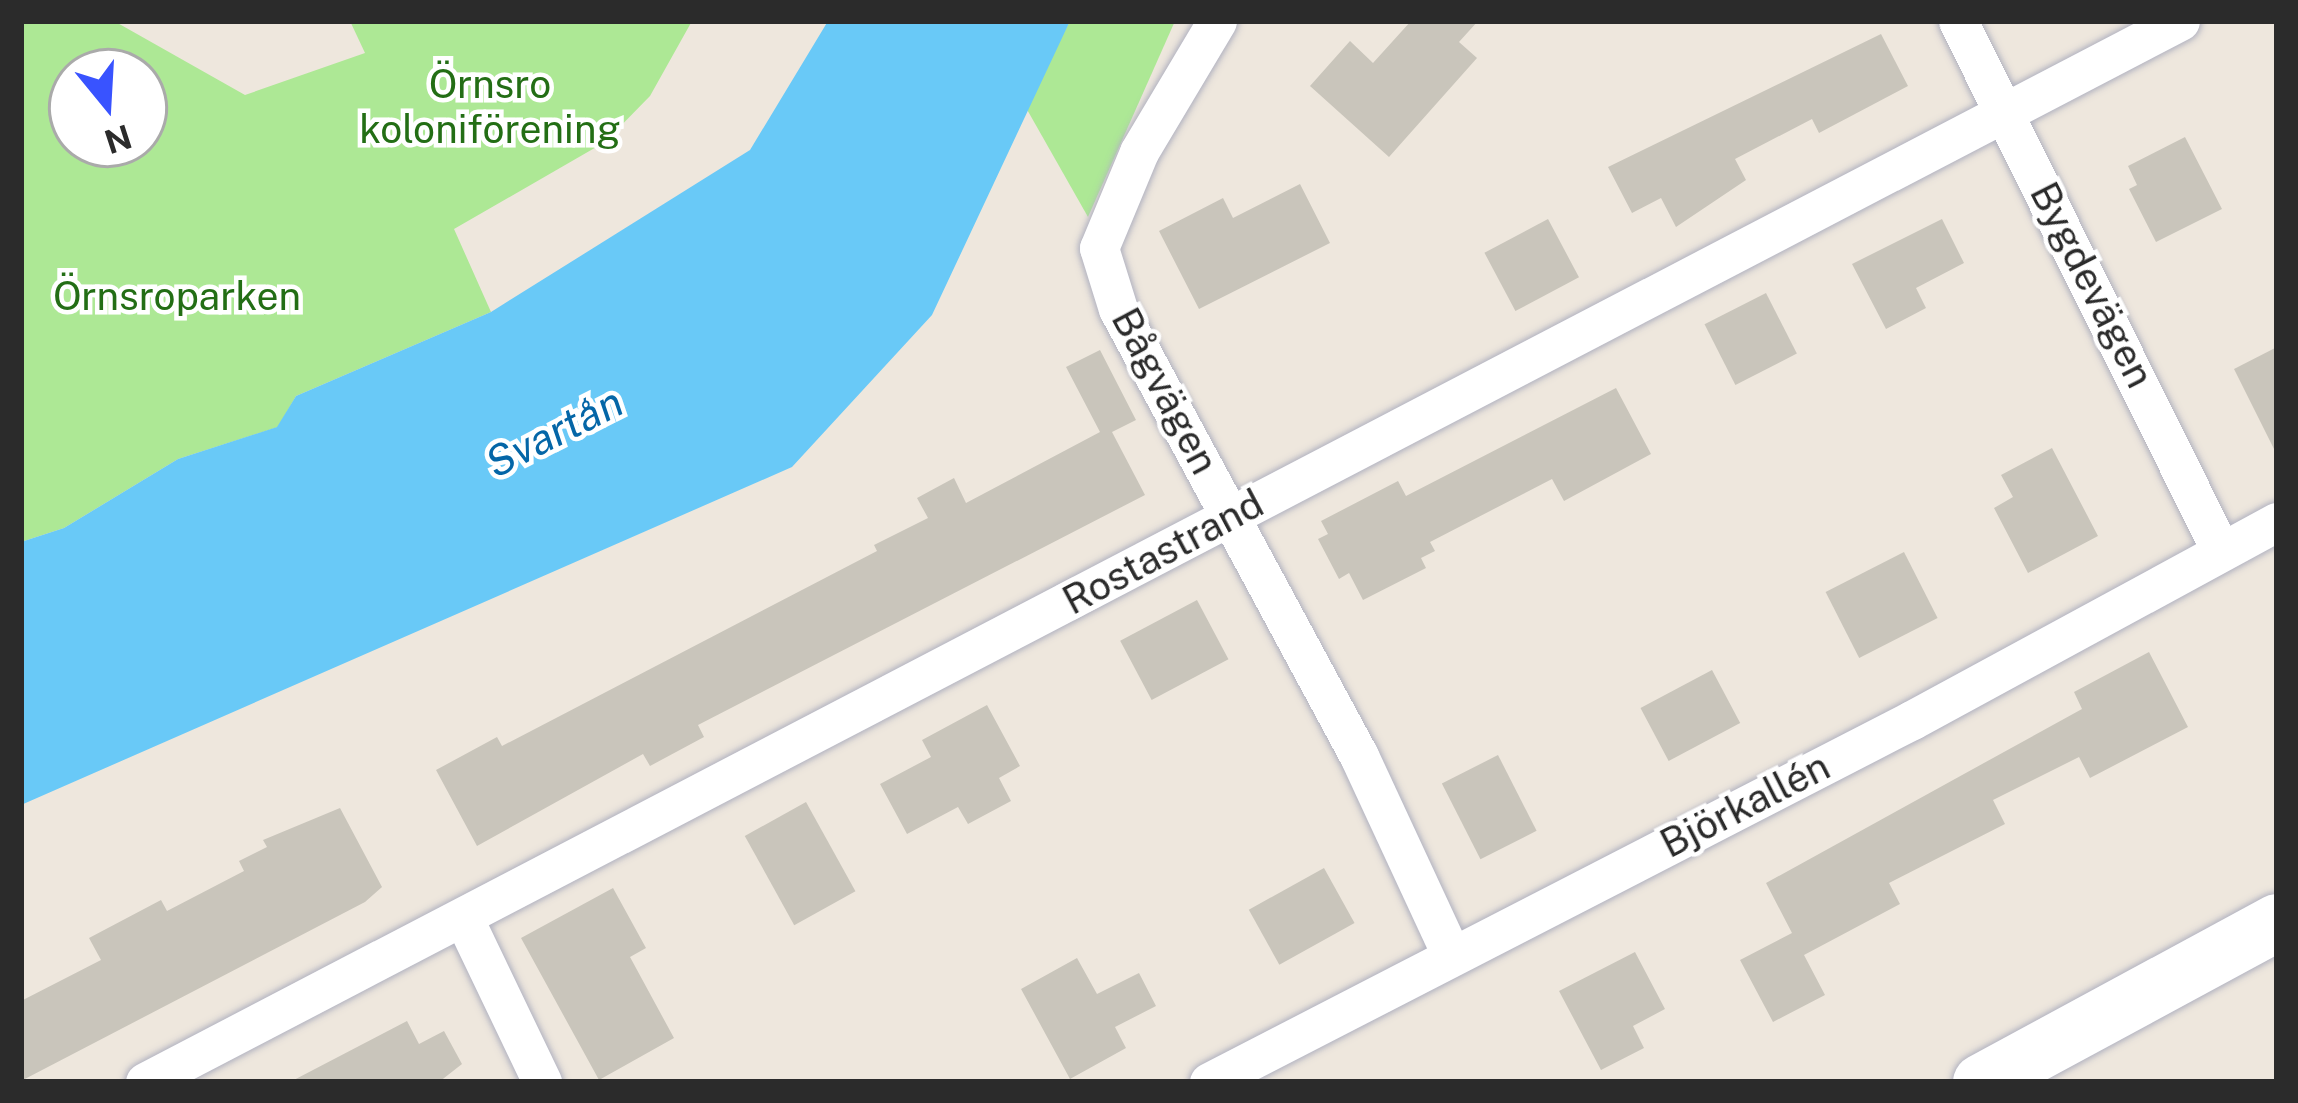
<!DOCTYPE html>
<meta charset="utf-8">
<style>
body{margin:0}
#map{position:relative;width:2298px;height:1103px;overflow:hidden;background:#eee7dd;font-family:"Public Sans",sans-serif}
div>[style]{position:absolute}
.green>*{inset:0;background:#ade895}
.water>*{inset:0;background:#69c9f7}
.building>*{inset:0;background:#c9c5bb;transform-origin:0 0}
.roads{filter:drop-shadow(0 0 3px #b1b2c0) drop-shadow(0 0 3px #b1b2c0)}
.street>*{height:39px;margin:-19.5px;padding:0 19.5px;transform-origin:19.5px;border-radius:19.5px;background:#fff}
.secondary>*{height:57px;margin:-28.5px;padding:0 28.5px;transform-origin:28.5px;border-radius:28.5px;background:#fff}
span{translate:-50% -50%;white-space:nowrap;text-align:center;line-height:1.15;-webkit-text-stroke:9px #fff;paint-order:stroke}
.park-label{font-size:39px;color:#236e15}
.street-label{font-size:39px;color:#2b2b2b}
.water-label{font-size:42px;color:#0466a7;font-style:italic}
.frame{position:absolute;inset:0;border:24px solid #2b2b2b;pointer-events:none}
.north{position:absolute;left:48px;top:48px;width:120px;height:120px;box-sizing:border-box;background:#fff;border:3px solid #aaa;border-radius:50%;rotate:162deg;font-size:33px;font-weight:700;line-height:48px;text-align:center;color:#2b2b2b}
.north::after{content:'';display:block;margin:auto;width:42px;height:54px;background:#3953ff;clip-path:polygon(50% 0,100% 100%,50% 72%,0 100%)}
</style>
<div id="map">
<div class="green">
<div style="clip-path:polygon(evenodd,21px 21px,114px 21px,245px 95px,365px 53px,350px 21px,692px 21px,650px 96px,605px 142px,454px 229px,491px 312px,296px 396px,278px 427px,178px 459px,64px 528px,21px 542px,21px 21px,72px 72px,144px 72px,144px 144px,72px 144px,72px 72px)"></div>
<div style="clip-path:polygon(1070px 21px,1175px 21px,1088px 217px,1025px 106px)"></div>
</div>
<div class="water">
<div style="clip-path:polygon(828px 21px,1070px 21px,932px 315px,792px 467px,21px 805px,21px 542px,64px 528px,178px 459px,277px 427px,296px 396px,491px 312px,750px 150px)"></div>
</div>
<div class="building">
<div style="clip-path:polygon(1411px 21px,1478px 21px,1459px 42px,1477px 58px,1389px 157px,1310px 86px,1350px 41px,1373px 63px)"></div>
<div style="clip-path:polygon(1881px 34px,1908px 86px,1819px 133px,1812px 119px,1735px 159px,1746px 180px,1676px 227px,1661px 198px,1632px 213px,1608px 167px)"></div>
<div style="clip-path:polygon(2185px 137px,2222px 209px,2156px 242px,2129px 189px,2137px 185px,2128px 166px)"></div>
<div style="clip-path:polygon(1300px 184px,1330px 243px,1199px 309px,1159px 231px,1223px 198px,1233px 218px)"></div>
<div style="left:1548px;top:219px;width:66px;height:72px;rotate:62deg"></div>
<div style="clip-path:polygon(1942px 219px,1964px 263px,1916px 288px,1926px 308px,1886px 329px,1852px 264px)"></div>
<div style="left:1766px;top:293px;width:68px;height:69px;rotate:63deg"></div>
<div style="clip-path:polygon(2277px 347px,2277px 455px,2234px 369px)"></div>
<div style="clip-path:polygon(1100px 350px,1136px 420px,1112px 432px,1145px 495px,698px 725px,704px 737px,650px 766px,643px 754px,477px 846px,436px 770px,497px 737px,502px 746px,877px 551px,874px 545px,928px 518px,917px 498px,954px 478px,966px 503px,1100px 432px,1066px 367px)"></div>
<div style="clip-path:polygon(1616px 388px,1651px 454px,1564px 501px,1552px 479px,1430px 542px,1435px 551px,1421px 558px,1426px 568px,1363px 600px,1349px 573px,1339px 579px,1318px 539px,1328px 534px,1321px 521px,1398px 481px,1406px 496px)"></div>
<div style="clip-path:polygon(2052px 448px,2098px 536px,2028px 573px,1994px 508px,2013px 497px,2001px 475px)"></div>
<div style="left:1904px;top:552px;width:74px;height:88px;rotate:63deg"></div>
<div style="left:1197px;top:600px;width:67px;height:87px;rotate:62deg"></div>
<div style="clip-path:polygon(2149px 652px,2188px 727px,2090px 778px,2079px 757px,1993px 800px,2005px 824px,1889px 883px,1900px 904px,1804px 955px,1825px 995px,1773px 1022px,1740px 960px,1792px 933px,1766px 883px,2082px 709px,2074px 692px)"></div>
<div style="left:1712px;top:670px;width:60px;height:81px;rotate:62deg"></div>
<div style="clip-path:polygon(987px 705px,1020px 766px,999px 778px,1011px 801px,968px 824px,958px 807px,907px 834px,880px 784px,931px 757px,922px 740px)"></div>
<div style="left:1498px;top:755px;width:85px;height:63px;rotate:63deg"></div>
<div style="left:806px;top:802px;width:102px;height:70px;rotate:61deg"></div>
<div style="clip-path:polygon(340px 808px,382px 887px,365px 902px,21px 1081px,21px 1001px,101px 960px,89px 938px,161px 900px,167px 911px,244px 871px,239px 861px,267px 847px,263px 840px)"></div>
<div style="left:1324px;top:868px;width:63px;height:86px;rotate:61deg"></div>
<div style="clip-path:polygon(613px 888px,646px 948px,630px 957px,674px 1038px,599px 1080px,521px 938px)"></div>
<div style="clip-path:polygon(1635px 952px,1665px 1009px,1633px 1026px,1644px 1048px,1601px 1070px,1559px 991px)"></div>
<div style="clip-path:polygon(1077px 958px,1097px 994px,1139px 973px,1156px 1006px,1115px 1027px,1126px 1048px,1070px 1079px,1021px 989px)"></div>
<div style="clip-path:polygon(407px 1021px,419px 1044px,444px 1031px,462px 1064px,439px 1082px,290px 1082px)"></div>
</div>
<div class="roads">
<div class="street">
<div style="left:1217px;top:21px;width:152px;rotate:120.8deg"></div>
<div style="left:1139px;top:152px;width:104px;rotate:112.6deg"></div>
<div style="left:1099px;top:248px;width:64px;rotate:72.7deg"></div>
<div style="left:1118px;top:309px;width:508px;rotate:61.67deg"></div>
<div style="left:1359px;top:756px;width:218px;rotate:65.1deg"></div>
<div style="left:1958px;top:21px;width:592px;rotate:63.61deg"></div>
<div style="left:464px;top:919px;width:181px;rotate:64.4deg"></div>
<div style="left:145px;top:1082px;width:2295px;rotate:-27.54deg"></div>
<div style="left:1209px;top:1082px;width:791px;rotate:-27.25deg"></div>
<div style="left:1912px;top:720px;width:415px;rotate:-28.5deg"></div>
</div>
<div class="secondary">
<div style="left:1981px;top:1082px;width:336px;rotate:-28.4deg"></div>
</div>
</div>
<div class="park-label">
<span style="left:490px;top:107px">Örnsro<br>koloniförening</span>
<span style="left:177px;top:296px">Örnsroparken</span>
</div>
<div class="street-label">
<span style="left:2092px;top:285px;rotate:63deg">Bygdevägen</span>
<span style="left:1165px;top:391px;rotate:62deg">Bågvägen</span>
<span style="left:1163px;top:552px;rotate:-28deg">Rostastrand</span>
<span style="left:1745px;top:805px;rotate:-27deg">Björkallén</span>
</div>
<div class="water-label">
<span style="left:554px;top:432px;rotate:-27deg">Svartån</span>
</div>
<div class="frame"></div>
<div class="north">N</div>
</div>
